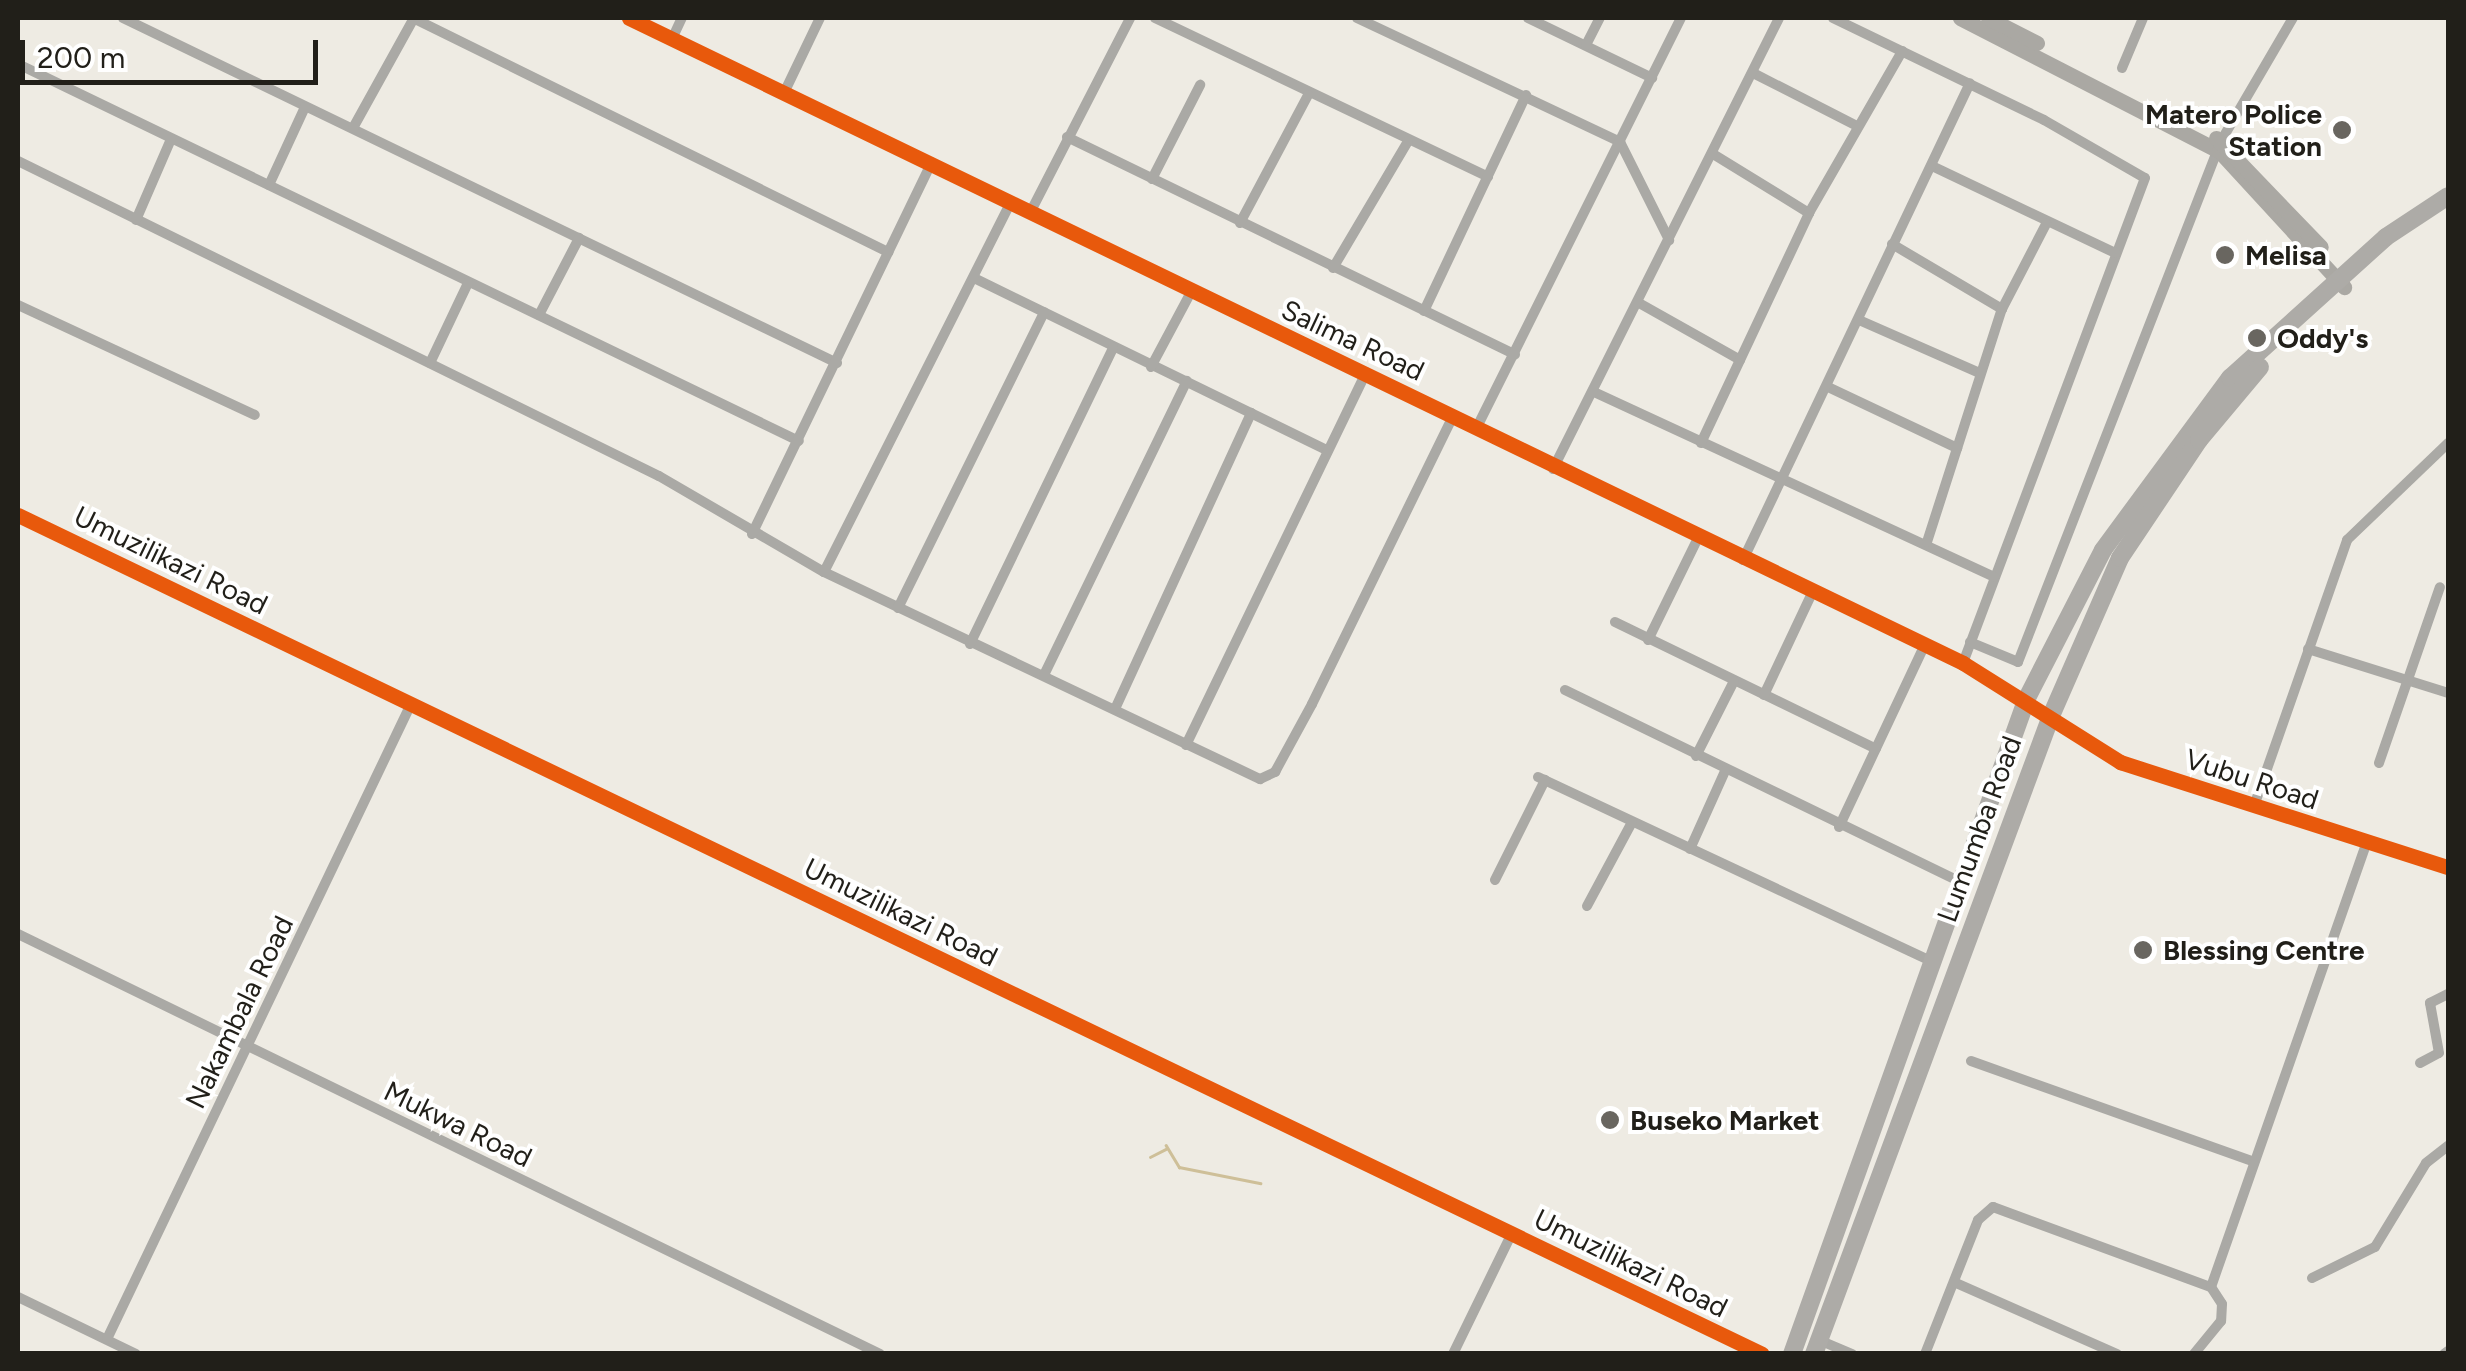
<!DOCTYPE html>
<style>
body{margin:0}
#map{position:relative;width:2466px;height:1371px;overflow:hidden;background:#eeebe3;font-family:Figtree,sans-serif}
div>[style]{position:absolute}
.stream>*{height:2.5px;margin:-1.25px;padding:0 1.25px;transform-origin:1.25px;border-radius:1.25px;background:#cebf98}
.minor>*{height:10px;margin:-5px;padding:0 5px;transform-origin:5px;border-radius:5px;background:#aaa9a5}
.secondary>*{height:15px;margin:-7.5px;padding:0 7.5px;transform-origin:7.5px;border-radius:7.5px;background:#aaa8a3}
.primary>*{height:18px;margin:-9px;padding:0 9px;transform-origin:9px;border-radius:9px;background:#adaba7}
.cycleway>*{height:15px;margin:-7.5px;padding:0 7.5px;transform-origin:7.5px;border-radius:7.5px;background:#e8590c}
.dots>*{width:28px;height:28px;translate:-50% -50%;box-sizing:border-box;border:5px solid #fff;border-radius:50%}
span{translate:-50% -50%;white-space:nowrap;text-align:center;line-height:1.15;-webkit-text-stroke:8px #fff;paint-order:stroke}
.poi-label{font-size:28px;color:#211f19;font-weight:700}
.right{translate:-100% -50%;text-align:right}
.left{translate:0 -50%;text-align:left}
.street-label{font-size:28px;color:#211f19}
.frame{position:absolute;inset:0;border:20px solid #211f19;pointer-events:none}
.scale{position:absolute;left:20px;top:40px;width:298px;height:45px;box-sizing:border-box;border:5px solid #211f19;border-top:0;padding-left:12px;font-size:30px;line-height:35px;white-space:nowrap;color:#211f19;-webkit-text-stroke:8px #fff;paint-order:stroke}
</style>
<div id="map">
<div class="stream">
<div style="left:1166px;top:1145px;width:26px;rotate:59deg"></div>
<div style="left:1179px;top:1167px;width:83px;rotate:11.2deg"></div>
<div style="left:1150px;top:1157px;width:18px;rotate:-27deg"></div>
</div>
<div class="minor">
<div style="left:123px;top:18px;width:793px;rotate:25.79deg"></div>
<div style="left:413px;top:18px;width:530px;rotate:26.23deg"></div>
<div style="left:629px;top:18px;width:1482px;rotate:25.8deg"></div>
<div style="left:1963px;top:663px;width:186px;rotate:32.2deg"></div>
<div style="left:2120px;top:762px;width:344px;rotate:17.8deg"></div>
<div style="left:1155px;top:18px;width:369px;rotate:25.5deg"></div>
<div style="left:1357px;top:18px;width:291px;rotate:25.2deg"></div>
<div style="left:1620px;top:142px;width:110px;rotate:63.4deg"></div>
<div style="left:1528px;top:18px;width:138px;rotate:25.8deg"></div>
<div style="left:1833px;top:18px;width:234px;rotate:25.8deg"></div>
<div style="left:2044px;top:120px;width:116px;rotate:29.9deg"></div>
<div style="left:2145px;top:178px;width:518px;rotate:110.57deg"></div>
<div style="left:672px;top:39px;width:23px;rotate:-65deg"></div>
<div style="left:1586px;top:45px;width:30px;rotate:-63deg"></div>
<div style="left:18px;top:64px;width:867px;rotate:25.77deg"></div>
<div style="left:2122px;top:68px;width:54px;rotate:-67.2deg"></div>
<div style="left:1755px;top:74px;width:112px;rotate:27deg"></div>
<div style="left:784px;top:93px;width:83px;rotate:-64.4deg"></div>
<div style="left:353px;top:128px;width:126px;rotate:-61deg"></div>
<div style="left:1067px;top:137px;width:498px;rotate:25.9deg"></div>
<div style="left:1713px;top:154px;width:113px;rotate:31.6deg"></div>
<div style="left:18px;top:161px;width:714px;rotate:26.17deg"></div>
<div style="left:659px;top:476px;width:191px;rotate:30.2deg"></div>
<div style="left:824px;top:572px;width:483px;rotate:25.4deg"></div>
<div style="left:1260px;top:779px;width:17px;rotate:-25deg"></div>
<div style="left:1275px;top:772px;width:77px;rotate:-61.4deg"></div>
<div style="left:1312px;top:704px;width:321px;rotate:-63.9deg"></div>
<div style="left:1932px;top:166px;width:203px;rotate:25.4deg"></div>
<div style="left:1152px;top:179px;width:106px;rotate:-62.9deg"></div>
<div style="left:269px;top:185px;width:86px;rotate:-65.2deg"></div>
<div style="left:1031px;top:211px;width:217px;rotate:-62.8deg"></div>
<div style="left:136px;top:220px;width:88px;rotate:-66.6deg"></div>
<div style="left:1240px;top:223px;width:145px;rotate:-62deg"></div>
<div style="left:1892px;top:244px;width:128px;rotate:30.6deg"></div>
<div style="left:1333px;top:268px;width:147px;rotate:-59.4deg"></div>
<div style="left:974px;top:278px;width:390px;rotate:26deg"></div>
<div style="left:1639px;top:303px;width:116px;rotate:29.4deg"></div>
<div style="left:18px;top:305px;width:261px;rotate:24.9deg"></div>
<div style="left:1424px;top:311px;width:239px;rotate:-64.7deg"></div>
<div style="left:539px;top:315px;width:87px;rotate:-62.5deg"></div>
<div style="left:1859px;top:320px;width:132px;rotate:23.7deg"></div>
<div style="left:430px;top:363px;width:89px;rotate:-64.6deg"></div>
<div style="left:1151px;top:367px;width:85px;rotate:-61.9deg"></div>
<div style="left:1828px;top:387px;width:143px;rotate:25.3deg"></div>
<div style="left:1594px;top:392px;width:441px;rotate:24.8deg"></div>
<div style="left:1476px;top:429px;width:459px;rotate:-63.5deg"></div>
<div style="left:1701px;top:443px;width:254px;rotate:-64.8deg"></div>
<div style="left:1809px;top:213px;width:187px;rotate:-60.1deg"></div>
<div style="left:1553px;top:469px;width:504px;rotate:-63.38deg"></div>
<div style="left:18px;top:515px;width:1935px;rotate:25.69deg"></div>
<div style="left:752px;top:534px;width:413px;rotate:-64.2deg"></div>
<div style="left:1927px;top:542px;width:245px;rotate:-72.2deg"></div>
<div style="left:2002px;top:309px;width:96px;rotate:-62.6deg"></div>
<div style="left:1743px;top:560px;width:528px;rotate:-64.55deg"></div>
<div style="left:824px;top:572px;width:415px;rotate:-63.2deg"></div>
<div style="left:898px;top:608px;width:330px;rotate:-63.7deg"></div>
<div style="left:1615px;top:622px;width:290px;rotate:25.9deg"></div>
<div style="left:1648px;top:640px;width:114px;rotate:-63.9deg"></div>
<div style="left:1970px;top:642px;width:52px;rotate:22.6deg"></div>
<div style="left:2018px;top:662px;width:559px;rotate:-68.71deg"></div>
<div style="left:2221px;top:141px;width:143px;rotate:-59.7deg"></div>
<div style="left:970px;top:644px;width:329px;rotate:-64.2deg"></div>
<div style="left:2308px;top:649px;width:147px;rotate:17.4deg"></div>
<div style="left:1044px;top:675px;width:327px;rotate:-64.1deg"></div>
<div style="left:1565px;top:690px;width:438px;rotate:25.9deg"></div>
<div style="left:1764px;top:695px;width:113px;rotate:-64.8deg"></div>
<div style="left:1115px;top:709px;width:326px;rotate:-65.3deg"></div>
<div style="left:1186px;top:745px;width:414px;rotate:-64.2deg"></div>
<div style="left:1696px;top:756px;width:84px;rotate:-63.1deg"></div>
<div style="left:2379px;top:763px;width:186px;rotate:-70.9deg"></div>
<div style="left:1538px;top:777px;width:432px;rotate:25.1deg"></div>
<div style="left:2254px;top:806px;width:282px;rotate:-70.7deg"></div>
<div style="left:2347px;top:540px;width:140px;rotate:-43.8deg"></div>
<div style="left:1839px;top:827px;width:200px;rotate:-64.8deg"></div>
<div style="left:1690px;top:849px;width:85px;rotate:-65.8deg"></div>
<div style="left:1495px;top:880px;width:112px;rotate:-63.4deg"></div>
<div style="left:1587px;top:906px;width:95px;rotate:-61.8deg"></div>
<div style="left:18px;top:934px;width:959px;rotate:25.98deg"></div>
<div style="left:1971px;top:1061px;width:300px;rotate:19.6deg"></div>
<div style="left:2420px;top:1063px;width:21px;rotate:-28deg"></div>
<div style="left:2439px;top:1053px;width:51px;rotate:-100.2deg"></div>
<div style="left:2430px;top:1003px;width:20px;rotate:-27deg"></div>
<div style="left:2312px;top:1278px;width:70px;rotate:-26.2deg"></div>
<div style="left:2375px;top:1247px;width:98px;rotate:-58.7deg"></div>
<div style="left:2426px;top:1163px;width:28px;rotate:-38deg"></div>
<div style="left:1956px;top:1283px;width:176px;rotate:23.8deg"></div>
<div style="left:2211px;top:1287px;width:472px;rotate:-70.7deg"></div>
<div style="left:18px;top:1297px;width:131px;rotate:25.8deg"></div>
<div style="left:107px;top:1339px;width:704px;rotate:-64.42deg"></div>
<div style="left:1819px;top:1340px;width:36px;rotate:23deg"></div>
<div style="left:1453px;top:1354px;width:135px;rotate:-64deg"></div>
<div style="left:1925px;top:1354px;width:144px;rotate:-68.4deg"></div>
<div style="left:1978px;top:1220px;width:20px;rotate:-41deg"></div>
<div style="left:1993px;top:1207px;width:232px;rotate:20.2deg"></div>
<div style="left:2211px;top:1287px;width:20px;rotate:57deg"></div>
<div style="left:2222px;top:1304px;width:17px;rotate:93deg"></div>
<div style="left:2221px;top:1321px;width:43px;rotate:129.3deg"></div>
<div style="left:2444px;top:1354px;width:5px;rotate:-37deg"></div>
</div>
<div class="secondary">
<div style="left:1960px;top:18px;width:291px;rotate:27.2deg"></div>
<div style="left:2219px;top:151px;width:185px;rotate:47.4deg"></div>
<div style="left:1988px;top:18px;width:55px;rotate:27deg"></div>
<div style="left:2216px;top:138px;width:151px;rotate:46.1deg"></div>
</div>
<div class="primary">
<div style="left:1792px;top:1354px;width:697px;rotate:-70.29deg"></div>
<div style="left:2027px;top:698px;width:166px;rotate:-62.8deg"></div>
<div style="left:2103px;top:550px;width:214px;rotate:-53.6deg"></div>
<div style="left:2230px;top:378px;width:210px;rotate:-42.1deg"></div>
<div style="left:2386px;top:237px;width:74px;rotate:-33.5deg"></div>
<div style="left:1814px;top:1354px;width:681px;rotate:-69.62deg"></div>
<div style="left:2051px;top:716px;width:172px;rotate:-66.4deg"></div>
<div style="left:2120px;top:558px;width:142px;rotate:-56.2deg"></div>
<div style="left:2199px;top:440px;width:95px;rotate:-50.1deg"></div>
</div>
<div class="cycleway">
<div style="left:629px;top:18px;width:1482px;rotate:25.8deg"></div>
<div style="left:1963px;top:663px;width:186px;rotate:32.2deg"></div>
<div style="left:2120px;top:762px;width:344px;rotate:17.8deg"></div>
<div style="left:18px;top:515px;width:1935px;rotate:25.69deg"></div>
</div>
<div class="dots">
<div style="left:2342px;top:130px;background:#696660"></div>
<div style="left:2225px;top:255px;background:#696660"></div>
<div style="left:2257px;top:338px;background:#696660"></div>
<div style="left:2143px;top:950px;background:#696660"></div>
<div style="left:1610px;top:1120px;background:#696660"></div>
</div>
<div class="poi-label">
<span class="right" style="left:2322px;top:130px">Matero Police<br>Station</span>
<span class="left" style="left:2245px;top:255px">Melisa</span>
<span class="left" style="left:2277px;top:338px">Oddy's</span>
<span class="left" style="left:2163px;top:950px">Blessing Centre</span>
<span class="left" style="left:1630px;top:1120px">Buseko Market</span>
</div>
<div class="street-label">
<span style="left:1353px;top:340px;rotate:25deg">Salima Road</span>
<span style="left:171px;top:560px;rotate:26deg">Umuzilikazi Road</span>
<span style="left:2252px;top:779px;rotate:18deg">Vubu Road</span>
<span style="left:1979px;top:829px;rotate:-70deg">Lumumba Road</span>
<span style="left:901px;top:912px;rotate:26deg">Umuzilikazi Road</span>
<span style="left:239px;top:1012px;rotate:-64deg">Nakambala Road</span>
<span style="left:458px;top:1124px;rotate:26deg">Mukwa Road</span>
<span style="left:1631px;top:1263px;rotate:26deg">Umuzilikazi Road</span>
</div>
<div class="frame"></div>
<div class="scale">200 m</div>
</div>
